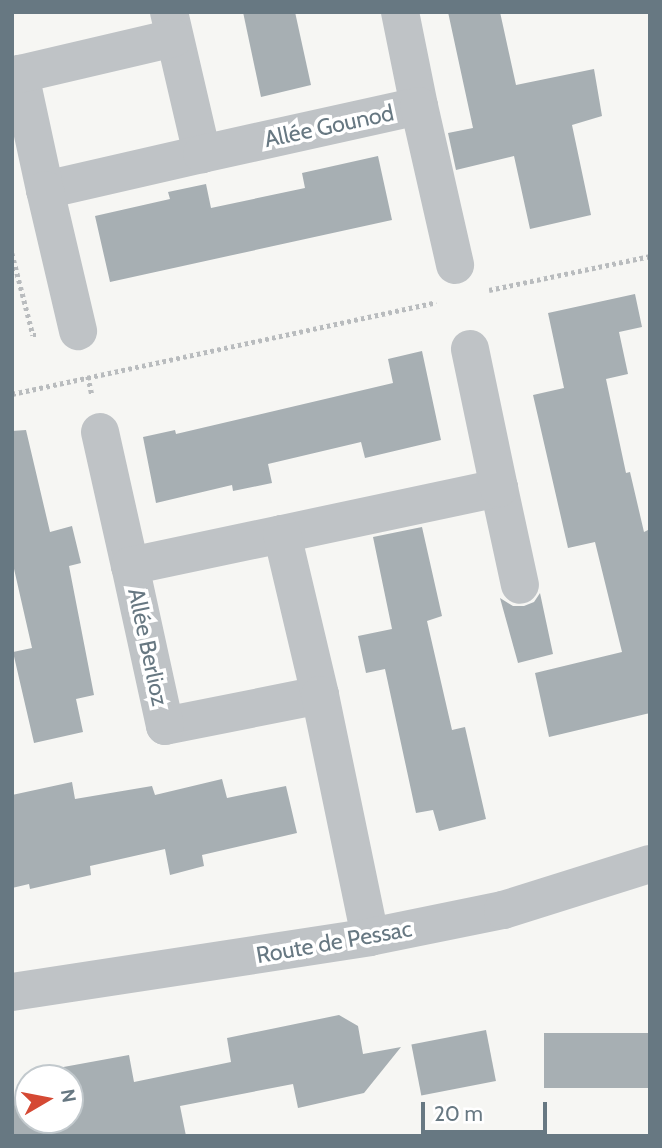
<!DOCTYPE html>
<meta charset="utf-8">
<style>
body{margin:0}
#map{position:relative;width:662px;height:1148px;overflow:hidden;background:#f6f6f3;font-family:Cabin,sans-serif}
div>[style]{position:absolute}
.building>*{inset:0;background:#a7afb3;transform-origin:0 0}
.path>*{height:4.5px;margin-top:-2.25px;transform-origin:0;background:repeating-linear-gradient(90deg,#b9bcbe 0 3.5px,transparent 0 7px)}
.minor>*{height:38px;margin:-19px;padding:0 19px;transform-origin:19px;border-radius:19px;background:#bfc3c6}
.tertiary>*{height:38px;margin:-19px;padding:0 19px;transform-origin:19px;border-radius:19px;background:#bfc3c6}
span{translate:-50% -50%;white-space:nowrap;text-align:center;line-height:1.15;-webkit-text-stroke:7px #fff;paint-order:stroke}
.street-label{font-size:23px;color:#677882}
.frame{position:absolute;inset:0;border:14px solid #677882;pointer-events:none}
.north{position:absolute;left:14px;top:1064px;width:70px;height:70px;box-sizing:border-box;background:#fff;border:2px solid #c2c9cd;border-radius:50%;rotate:80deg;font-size:19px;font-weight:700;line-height:28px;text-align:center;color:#677882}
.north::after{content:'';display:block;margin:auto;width:24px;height:32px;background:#d54934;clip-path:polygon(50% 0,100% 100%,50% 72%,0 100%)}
.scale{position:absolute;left:421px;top:1102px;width:126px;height:32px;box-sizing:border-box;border:4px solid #677882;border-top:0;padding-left:9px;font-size:21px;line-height:24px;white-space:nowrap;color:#677882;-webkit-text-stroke:5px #fff;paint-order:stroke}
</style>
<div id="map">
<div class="building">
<div style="clip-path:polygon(243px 12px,295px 12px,311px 85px,261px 97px)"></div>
<div style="clip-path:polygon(448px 12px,500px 12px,516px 85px,594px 69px,602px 116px,572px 125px,591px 215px,530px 229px,514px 156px,456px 170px,448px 133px,473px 128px)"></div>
<div style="clip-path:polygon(378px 156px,392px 220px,110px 282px,95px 216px,170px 199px,168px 192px,206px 184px,211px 208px,305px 188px,302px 173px)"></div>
<div style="clip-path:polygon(635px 294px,642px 327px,619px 332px,628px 374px,606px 379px,626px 473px,630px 472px,644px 532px,650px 529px,650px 713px,549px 737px,535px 673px,622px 652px,595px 542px,568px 548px,533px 395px,564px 388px,548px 313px)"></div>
<div style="clip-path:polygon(422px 351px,441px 440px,365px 458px,361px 442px,268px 464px,272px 483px,233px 491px,232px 485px,156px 503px,143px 437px,175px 430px,176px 434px,393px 383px,388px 359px)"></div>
<div style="clip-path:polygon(26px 430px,50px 532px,72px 526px,81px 563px,69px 566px,94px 695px,76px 699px,83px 732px,34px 743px,13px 652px,32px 648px,12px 560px,12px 431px)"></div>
<div style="clip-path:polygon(422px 527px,442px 616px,427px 621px,452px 730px,465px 727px,486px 819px,439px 831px,433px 810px,416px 813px,385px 669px,366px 673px,358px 636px,392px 629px,373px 537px)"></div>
<div style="clip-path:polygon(540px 593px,553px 654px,518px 663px,500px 598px,513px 606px,524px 606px,534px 602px)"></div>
<div style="clip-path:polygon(222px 779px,227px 798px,286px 786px,297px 833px,202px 855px,204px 866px,170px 875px,165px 849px,90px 866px,91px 875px,30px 889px,29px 884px,12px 888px,12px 795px,72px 782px,75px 799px,152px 786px,155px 795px)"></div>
<div style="clip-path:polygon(339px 1015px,358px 1026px,363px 1054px,401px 1047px,364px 1093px,298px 1108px,293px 1084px,180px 1106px,186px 1136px,12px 1136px,12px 1098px,28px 1095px,28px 1120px,70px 1120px,70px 1078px,60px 1078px,58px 1068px,129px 1055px,134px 1082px,231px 1062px,227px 1038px)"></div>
<div style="left:486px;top:1030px;width:52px;height:76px;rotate:79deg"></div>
<div style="left:650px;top:1033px;width:55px;height:106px;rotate:90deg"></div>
</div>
<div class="path">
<div style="left:12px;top:253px;width:85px;rotate:75.6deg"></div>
<div style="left:33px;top:335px;width:5px"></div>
<div style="left:489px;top:290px;width:165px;rotate:-11.9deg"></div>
<div style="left:88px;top:376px;width:19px;rotate:78deg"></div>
<div style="left:12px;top:394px;width:434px;rotate:-12.2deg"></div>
</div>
<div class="minor">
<div style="left:169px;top:12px;width:146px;rotate:76.9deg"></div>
<div style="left:202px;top:154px;width:161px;rotate:167.1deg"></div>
<div style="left:45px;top:190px;width:119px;rotate:-102.2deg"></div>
<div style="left:20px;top:74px;width:158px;rotate:-13.2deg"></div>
<div style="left:400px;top:12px;width:96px;rotate:78.6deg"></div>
<div style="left:202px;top:154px;width:222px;rotate:-12.5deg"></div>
<div style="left:419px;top:106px;width:163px;rotate:77.2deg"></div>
<div style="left:45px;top:190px;width:145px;rotate:76.8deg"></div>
<div style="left:100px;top:432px;width:137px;rotate:77.4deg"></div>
<div style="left:499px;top:488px;width:99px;rotate:77.8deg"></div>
<div style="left:282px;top:534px;width:222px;rotate:-12deg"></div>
<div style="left:499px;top:488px;width:142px;rotate:-101.8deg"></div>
<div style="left:320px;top:695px;width:158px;rotate:168.7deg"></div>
<div style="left:165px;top:726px;width:164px;rotate:-102.3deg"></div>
<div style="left:130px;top:566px;width:155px;rotate:-11.9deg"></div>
<div style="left:282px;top:534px;width:165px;rotate:76.7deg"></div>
<div style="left:320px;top:695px;width:247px;rotate:78.3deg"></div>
</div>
<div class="tertiary">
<div style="left:12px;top:992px;width:362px;rotate:-8.7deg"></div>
<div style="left:370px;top:937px;width:136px;rotate:-11.5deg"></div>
<div style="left:503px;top:910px;width:154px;rotate:-17.4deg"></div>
</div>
<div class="street-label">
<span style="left:329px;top:126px;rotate:-12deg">Allée Gounod</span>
<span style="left:148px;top:647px;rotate:78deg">Allée Berlioz</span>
<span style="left:334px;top:942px;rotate:-10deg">Route de Pessac</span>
</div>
<div class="frame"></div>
<div class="north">N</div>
<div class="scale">20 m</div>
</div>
